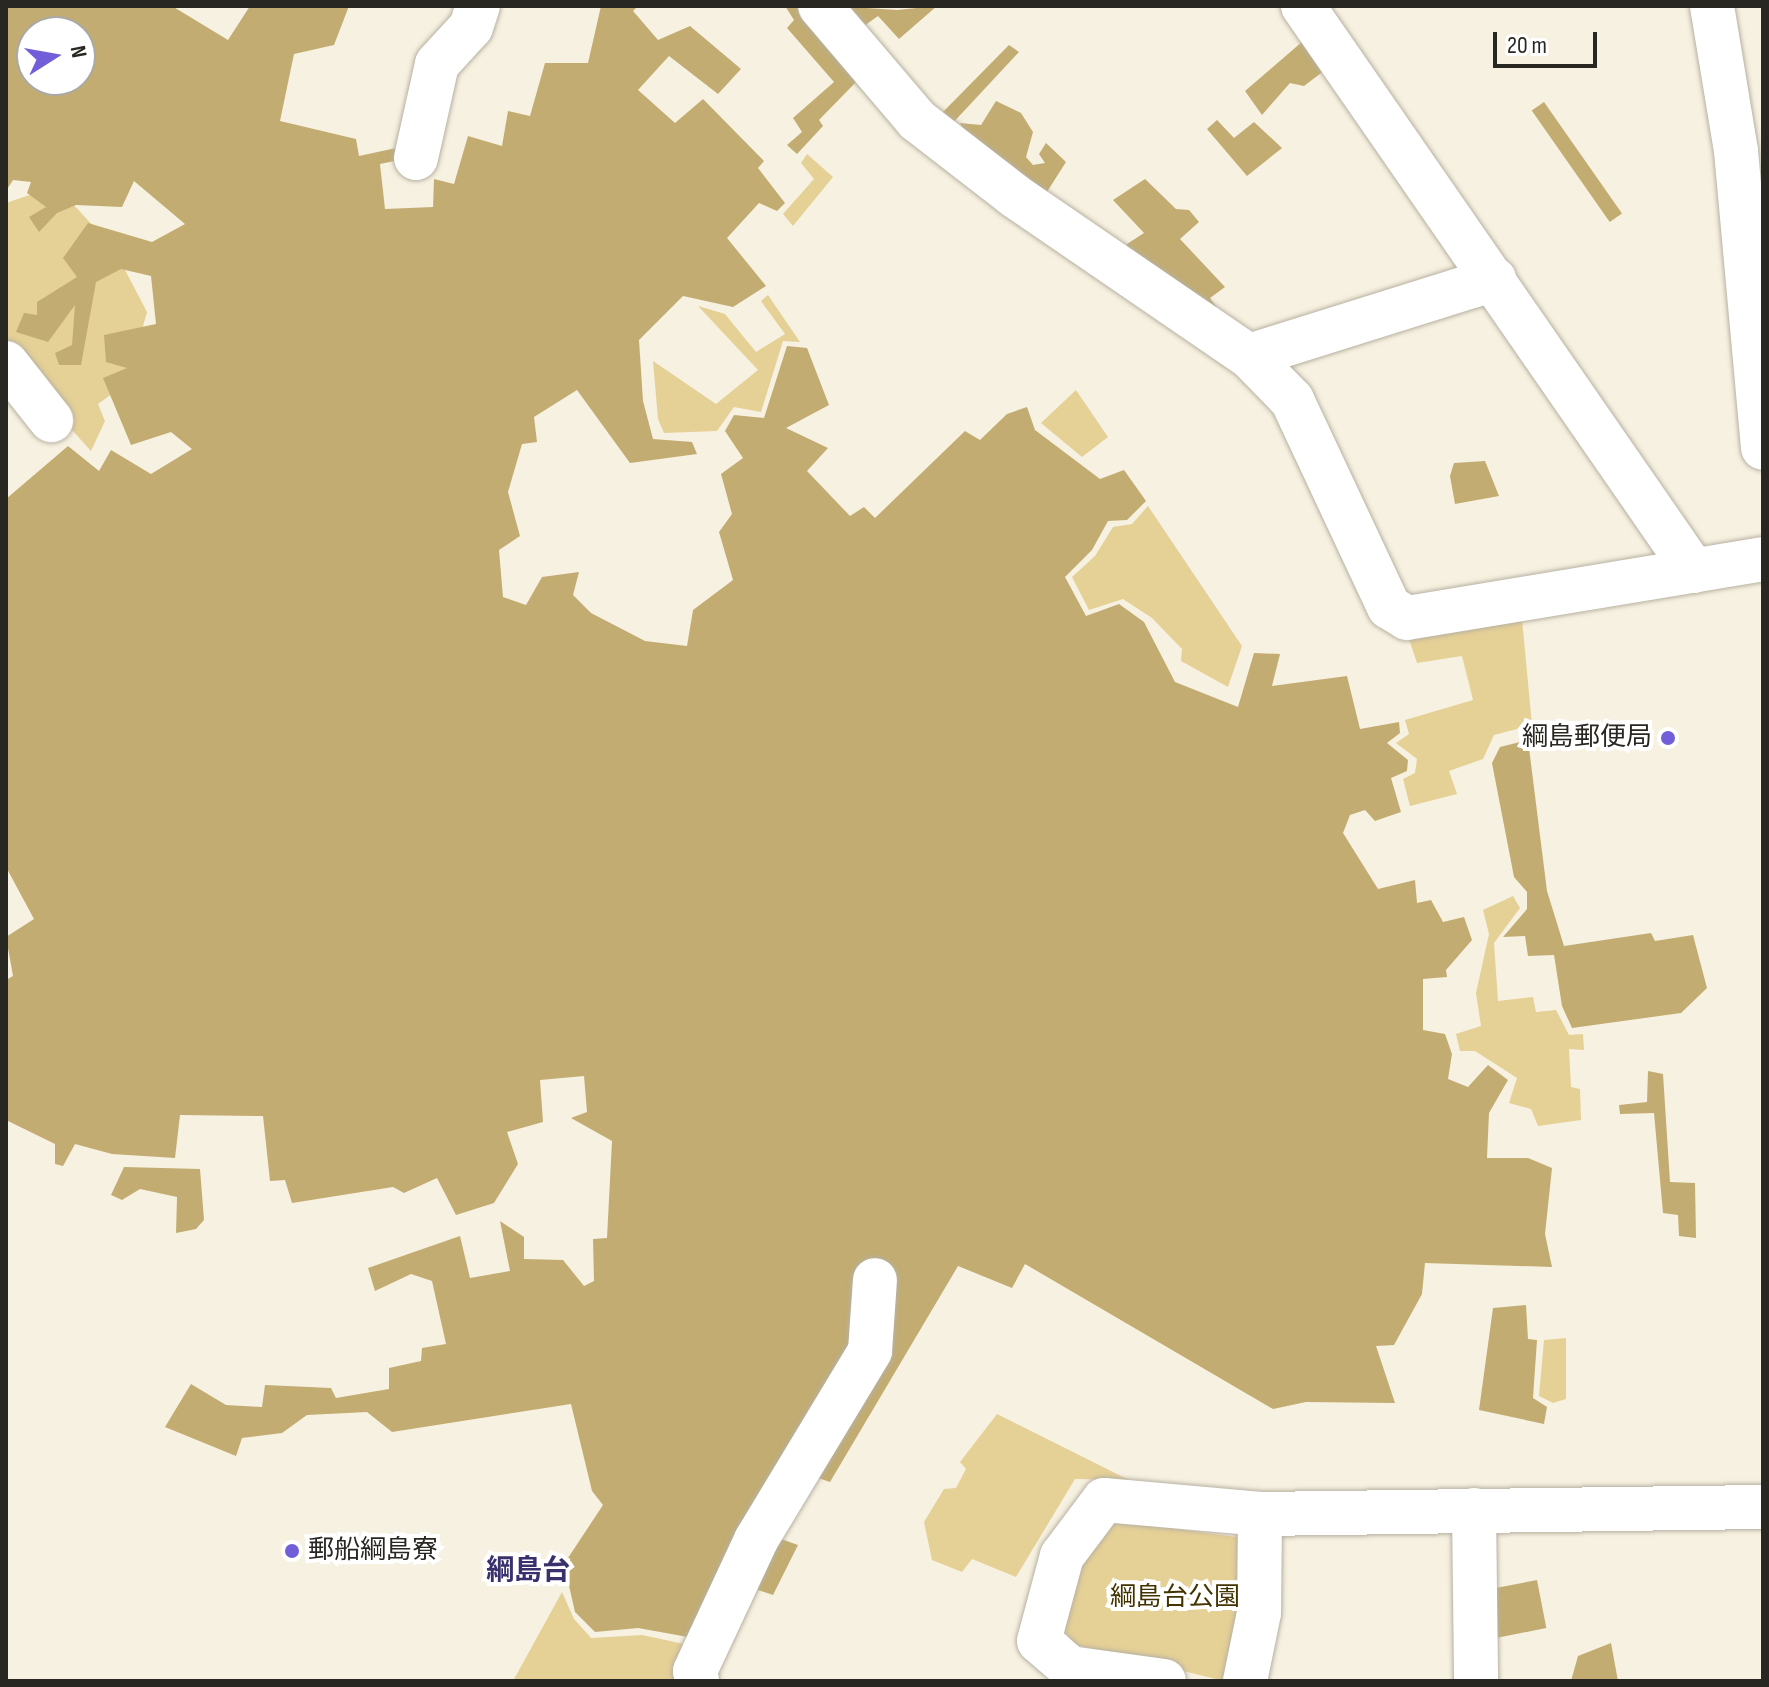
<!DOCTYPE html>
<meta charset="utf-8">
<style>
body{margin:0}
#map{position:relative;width:1769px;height:1687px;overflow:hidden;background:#f7f1e1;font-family:"Sofia Sans Condensed","Noto Sans JP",sans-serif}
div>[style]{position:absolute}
.green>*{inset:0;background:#e5d096}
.forest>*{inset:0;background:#c2ac71;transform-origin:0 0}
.roads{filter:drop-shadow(0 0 2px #b7b1a2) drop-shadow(0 0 2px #b7b1a2)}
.minor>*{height:44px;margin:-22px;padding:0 22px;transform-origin:22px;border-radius:22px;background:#fff}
.dots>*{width:22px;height:22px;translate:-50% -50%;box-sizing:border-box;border:4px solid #fff;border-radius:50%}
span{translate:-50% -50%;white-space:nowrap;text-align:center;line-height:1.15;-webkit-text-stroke:8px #fff;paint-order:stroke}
.poi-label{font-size:26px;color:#292721}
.right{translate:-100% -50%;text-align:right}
.left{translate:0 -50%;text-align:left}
.park-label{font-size:26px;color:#423300}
.neighbourhood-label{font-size:28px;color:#39316d;font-weight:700}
.frame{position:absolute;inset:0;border:8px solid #292721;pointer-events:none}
.north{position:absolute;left:16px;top:16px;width:80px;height:80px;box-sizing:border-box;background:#fff;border:2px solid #a9a9a6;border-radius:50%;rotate:79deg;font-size:22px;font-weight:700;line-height:32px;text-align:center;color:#292721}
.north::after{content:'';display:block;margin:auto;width:28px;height:36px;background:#715ed8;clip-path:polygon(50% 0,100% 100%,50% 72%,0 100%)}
.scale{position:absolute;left:1493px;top:32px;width:104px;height:36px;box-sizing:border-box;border:4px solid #292721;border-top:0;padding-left:10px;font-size:24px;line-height:28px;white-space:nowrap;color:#292721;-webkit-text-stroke:6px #fff;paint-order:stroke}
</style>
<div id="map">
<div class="green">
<div style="clip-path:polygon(807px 154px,833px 177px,793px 226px,783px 214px,814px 179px,801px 163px)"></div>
<div style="clip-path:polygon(56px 186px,113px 247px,147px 312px,127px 383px,98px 404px,105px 421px,91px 451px,6px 357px,6px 203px)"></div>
<div style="clip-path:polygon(768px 295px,800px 342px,783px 341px,761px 412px,734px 407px,717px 431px,664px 433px,658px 419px,653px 361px,716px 404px,758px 370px,698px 306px,725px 314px,756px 352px,785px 334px,761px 301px)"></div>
<div style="clip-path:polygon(1076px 390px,1108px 437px,1082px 457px,1041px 423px)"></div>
<div style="clip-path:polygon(1148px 506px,1242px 646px,1228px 687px,1181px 661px,1182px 649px,1152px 618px,1123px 599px,1089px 610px,1072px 577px,1095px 556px,1113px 527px,1132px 524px)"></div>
<div style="clip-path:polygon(1522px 619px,1532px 725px,1494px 735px,1483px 759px,1449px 771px,1457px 794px,1410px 806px,1403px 779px,1415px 773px,1417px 759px,1396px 743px,1409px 734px,1405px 720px,1473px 700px,1462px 656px,1417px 663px,1406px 630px,1475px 629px)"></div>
<div style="clip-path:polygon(1513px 896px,1520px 908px,1494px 943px,1498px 1001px,1533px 997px,1536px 1012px,1556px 1010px,1569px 1035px,1583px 1034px,1584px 1050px,1569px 1049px,1571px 1087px,1580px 1089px,1581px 1120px,1538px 1126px,1531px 1109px,1509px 1103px,1517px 1078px,1475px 1051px,1460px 1051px,1456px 1034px,1481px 1026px,1476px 993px,1489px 934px,1483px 910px)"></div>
<div style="clip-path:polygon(1566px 1338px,1566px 1399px,1553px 1403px,1539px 1396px,1544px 1340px)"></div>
<div style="clip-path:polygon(997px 1414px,1129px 1480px,1075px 1479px,1016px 1577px,972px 1559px,962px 1572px,932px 1560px,924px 1522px,944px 1489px,956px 1488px,966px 1469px,960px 1462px)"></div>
<div style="clip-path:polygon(1114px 1520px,1243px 1538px,1232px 1670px,1220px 1680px,1073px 1644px,1062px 1626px,1074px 1579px,1102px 1528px)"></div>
<div style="clip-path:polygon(562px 1592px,574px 1619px,591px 1638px,642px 1635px,684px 1644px,681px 1681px,513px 1681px)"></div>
</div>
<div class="forest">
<div style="clip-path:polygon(evenodd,6px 6px,172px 6px,228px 40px,250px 6px,349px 6px,334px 45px,294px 54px,280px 121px,356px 139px,359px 156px,401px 147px,404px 159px,380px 164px,385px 209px,433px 207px,434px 179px,454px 184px,468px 136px,502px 146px,508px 111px,530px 116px,545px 63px,588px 63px,601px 6px,638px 6px,633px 11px,658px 40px,690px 26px,741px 69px,718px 94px,669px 56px,638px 90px,675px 123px,703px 99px,764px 161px,758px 168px,785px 203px,777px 211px,759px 203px,727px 238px,766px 286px,733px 307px,683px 296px,639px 340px,643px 401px,653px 439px,692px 442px,697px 454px,630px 463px,577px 390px,534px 417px,537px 442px,522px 444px,508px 492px,520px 536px,499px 550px,503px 597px,526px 605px,542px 577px,579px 572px,573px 595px,591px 613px,645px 641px,687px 646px,693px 610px,733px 580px,719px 532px,732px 514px,721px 474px,743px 458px,725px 431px,734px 415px,764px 418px,787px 346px,807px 348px,829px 405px,786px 428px,828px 448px,807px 471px,850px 516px,864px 507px,875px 518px,965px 431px,980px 440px,1007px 414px,1027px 407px,1035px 430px,1100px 479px,1124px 470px,1146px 501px,1127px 520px,1108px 521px,1092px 550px,1065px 577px,1086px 616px,1119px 604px,1144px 622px,1175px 682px,1238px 707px,1254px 653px,1280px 654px,1272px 686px,1347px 676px,1360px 729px,1399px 722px,1400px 733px,1387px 743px,1408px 760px,1407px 771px,1391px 778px,1401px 812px,1375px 821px,1365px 810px,1350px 815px,1343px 833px,1378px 889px,1415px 880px,1417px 903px,1431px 900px,1443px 922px,1464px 917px,1472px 940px,1446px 970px,1447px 977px,1423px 979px,1423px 1030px,1445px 1034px,1452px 1054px,1448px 1079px,1468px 1087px,1488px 1065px,1508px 1080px,1489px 1113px,1487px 1158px,1528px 1158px,1552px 1168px,1545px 1234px,1552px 1267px,1425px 1263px,1422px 1294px,1394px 1345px,1376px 1346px,1395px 1403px,1306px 1402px,1273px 1409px,1025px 1264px,1012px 1288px,958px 1266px,830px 1482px,792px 1469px,753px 1529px,798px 1545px,773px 1595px,726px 1579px,699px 1639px,638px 1628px,595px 1632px,575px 1612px,564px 1564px,603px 1505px,592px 1491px,571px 1404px,392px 1432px,367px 1412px,307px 1415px,282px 1433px,242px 1438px,236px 1456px,165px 1427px,191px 1384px,226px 1405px,262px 1407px,265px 1385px,331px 1388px,336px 1398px,389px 1389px,389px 1368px,421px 1361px,422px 1348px,446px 1344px,432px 1281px,411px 1274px,375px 1291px,368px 1268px,460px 1236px,470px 1278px,510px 1271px,500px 1221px,524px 1237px,524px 1259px,563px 1260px,584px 1286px,594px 1281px,593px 1239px,607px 1238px,612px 1141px,571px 1118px,587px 1112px,584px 1076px,540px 1080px,543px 1122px,507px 1132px,518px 1164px,494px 1203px,456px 1215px,437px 1178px,404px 1193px,393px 1187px,292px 1203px,285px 1180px,270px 1181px,263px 1116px,180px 1115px,175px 1158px,112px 1154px,75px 1144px,63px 1166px,55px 1164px,55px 1144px,6px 1120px,6px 980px,13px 976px,6px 937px,34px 919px,6px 867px,6px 499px,68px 446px,99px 471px,111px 450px,151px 474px,192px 449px,171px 432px,131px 445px,103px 378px,127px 368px,106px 362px,104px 335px,156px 324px,151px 276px,121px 269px,96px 282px,81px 365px,59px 365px,55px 353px,72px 345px,75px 305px,48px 342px,16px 332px,24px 313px,37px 315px,37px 302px,77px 277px,63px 258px,88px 223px,152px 242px,185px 224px,134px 181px,122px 207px,76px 205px,57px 213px,39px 232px,29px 217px,46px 207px,27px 193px,31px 182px,13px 180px,6px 191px,6px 6px,32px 32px,80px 32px,80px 80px,32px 80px,32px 32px)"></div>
<div style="clip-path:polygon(785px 6px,796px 6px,857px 81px,819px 120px,823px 126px,797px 154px,787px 145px,802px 132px,793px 118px,834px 82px,787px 28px,794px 20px)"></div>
<div style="clip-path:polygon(836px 6px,897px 10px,937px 6px,899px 39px,878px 16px,857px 31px)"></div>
<div style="clip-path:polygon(1303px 41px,1325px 70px,1304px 86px,1290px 83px,1262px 115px,1245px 91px)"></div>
<div style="clip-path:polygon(1009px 45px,1019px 52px,950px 126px,939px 116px)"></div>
<div style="clip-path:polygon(996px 101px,1021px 113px,1033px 132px,1026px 157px,1033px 165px,1045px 163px,1039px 154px,1046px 143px,1066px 162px,1045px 195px,970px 145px,960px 123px,981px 125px)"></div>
<div style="left:1544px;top:102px;width:136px;height:15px;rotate:55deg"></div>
<div style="clip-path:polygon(1217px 120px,1234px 138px,1254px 122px,1282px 148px,1247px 176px,1207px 129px)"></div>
<div style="clip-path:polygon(1145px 179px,1176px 209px,1189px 210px,1199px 222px,1180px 239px,1225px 287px,1210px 298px,1233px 330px,1126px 254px,1127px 244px,1144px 233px,1113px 200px)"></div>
<div style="clip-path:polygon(1485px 461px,1499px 496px,1455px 504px,1450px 476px,1454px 463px)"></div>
<div style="clip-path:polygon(1528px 740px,1547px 891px,1564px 946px,1651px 933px,1655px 941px,1693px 935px,1707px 988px,1681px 1013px,1572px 1028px,1562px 1006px,1554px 955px,1528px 956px,1525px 936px,1503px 937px,1527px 909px,1527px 892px,1514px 877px,1492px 763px,1500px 747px)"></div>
<div style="clip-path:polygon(1648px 1071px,1663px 1074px,1670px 1182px,1695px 1183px,1696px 1238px,1679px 1236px,1678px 1215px,1663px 1213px,1654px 1113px,1620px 1114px,1619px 1105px,1647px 1102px)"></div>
<div style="clip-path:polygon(124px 1167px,200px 1169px,204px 1220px,196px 1229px,176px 1233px,177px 1197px,140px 1189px,122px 1200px,111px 1195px)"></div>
<div style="clip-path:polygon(1526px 1305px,1528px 1339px,1537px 1340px,1533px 1398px,1547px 1407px,1544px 1424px,1479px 1410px,1493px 1308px)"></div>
<div style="left:1537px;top:1580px;width:49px;height:50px;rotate:79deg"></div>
<div style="clip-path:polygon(1611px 1643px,1618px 1681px,1571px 1681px,1578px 1656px)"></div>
</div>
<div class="roads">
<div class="minor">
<div style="left:820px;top:6px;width:150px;rotate:49.6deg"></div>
<div style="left:917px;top:120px;width:124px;rotate:37.8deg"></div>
<div style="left:1015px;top:196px;width:283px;rotate:34.4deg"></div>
<div style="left:1249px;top:356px;width:62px;rotate:45.7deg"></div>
<div style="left:1292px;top:400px;width:229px;rotate:64.9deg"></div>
<div style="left:1389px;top:607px;width:21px;rotate:31deg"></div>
<div style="left:1407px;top:618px;width:361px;rotate:-9.4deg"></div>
<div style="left:1303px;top:6px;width:687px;rotate:55.32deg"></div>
<div style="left:1712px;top:6px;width:147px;rotate:80.6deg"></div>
<div style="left:1736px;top:151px;width:298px;rotate:84.8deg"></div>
<div style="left:416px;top:158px;width:96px;rotate:-77.4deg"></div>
<div style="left:437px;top:64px;width:50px;rotate:-47.4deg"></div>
<div style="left:471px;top:27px;width:22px;rotate:-72deg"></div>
<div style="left:1249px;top:356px;width:257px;rotate:-17.4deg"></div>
<div style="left:6px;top:363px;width:73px;rotate:51.7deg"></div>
<div style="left:1474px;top:1510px;width:171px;rotate:89.3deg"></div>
<div style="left:697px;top:1681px;width:10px;rotate:-101deg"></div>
<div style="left:695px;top:1671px;width:145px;rotate:-65deg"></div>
<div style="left:756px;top:1540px;width:221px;rotate:-58.9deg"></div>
<div style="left:870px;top:1351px;width:71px;rotate:-86deg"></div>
<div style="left:1164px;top:1681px;width:95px;rotate:-172.1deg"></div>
<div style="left:1070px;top:1668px;width:41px;rotate:-138.9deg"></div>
<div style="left:1039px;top:1641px;width:88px;rotate:-74.9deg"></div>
<div style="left:1062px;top:1556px;width:70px;rotate:-53.1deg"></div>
<div style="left:1104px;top:1500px;width:157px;rotate:5.1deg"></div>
<div style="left:1260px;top:1514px;width:503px;rotate:-0.8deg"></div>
<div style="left:1245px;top:1681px;width:69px;rotate:-78.4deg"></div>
<div style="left:1259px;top:1613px;width:99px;rotate:-89.4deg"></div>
</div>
</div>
<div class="dots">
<div style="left:1668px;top:738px;background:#715ed8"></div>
<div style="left:292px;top:1551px;background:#715ed8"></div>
</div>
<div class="poi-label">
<span class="right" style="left:1652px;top:738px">綱島郵便局</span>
<span class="left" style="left:308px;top:1551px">郵船綱島寮</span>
</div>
<div class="park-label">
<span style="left:1175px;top:1598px">綱島台公園</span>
</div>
<div class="neighbourhood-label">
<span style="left:528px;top:1571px">綱島台</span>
</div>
<div class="frame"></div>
<div class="north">N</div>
<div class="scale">20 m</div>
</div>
